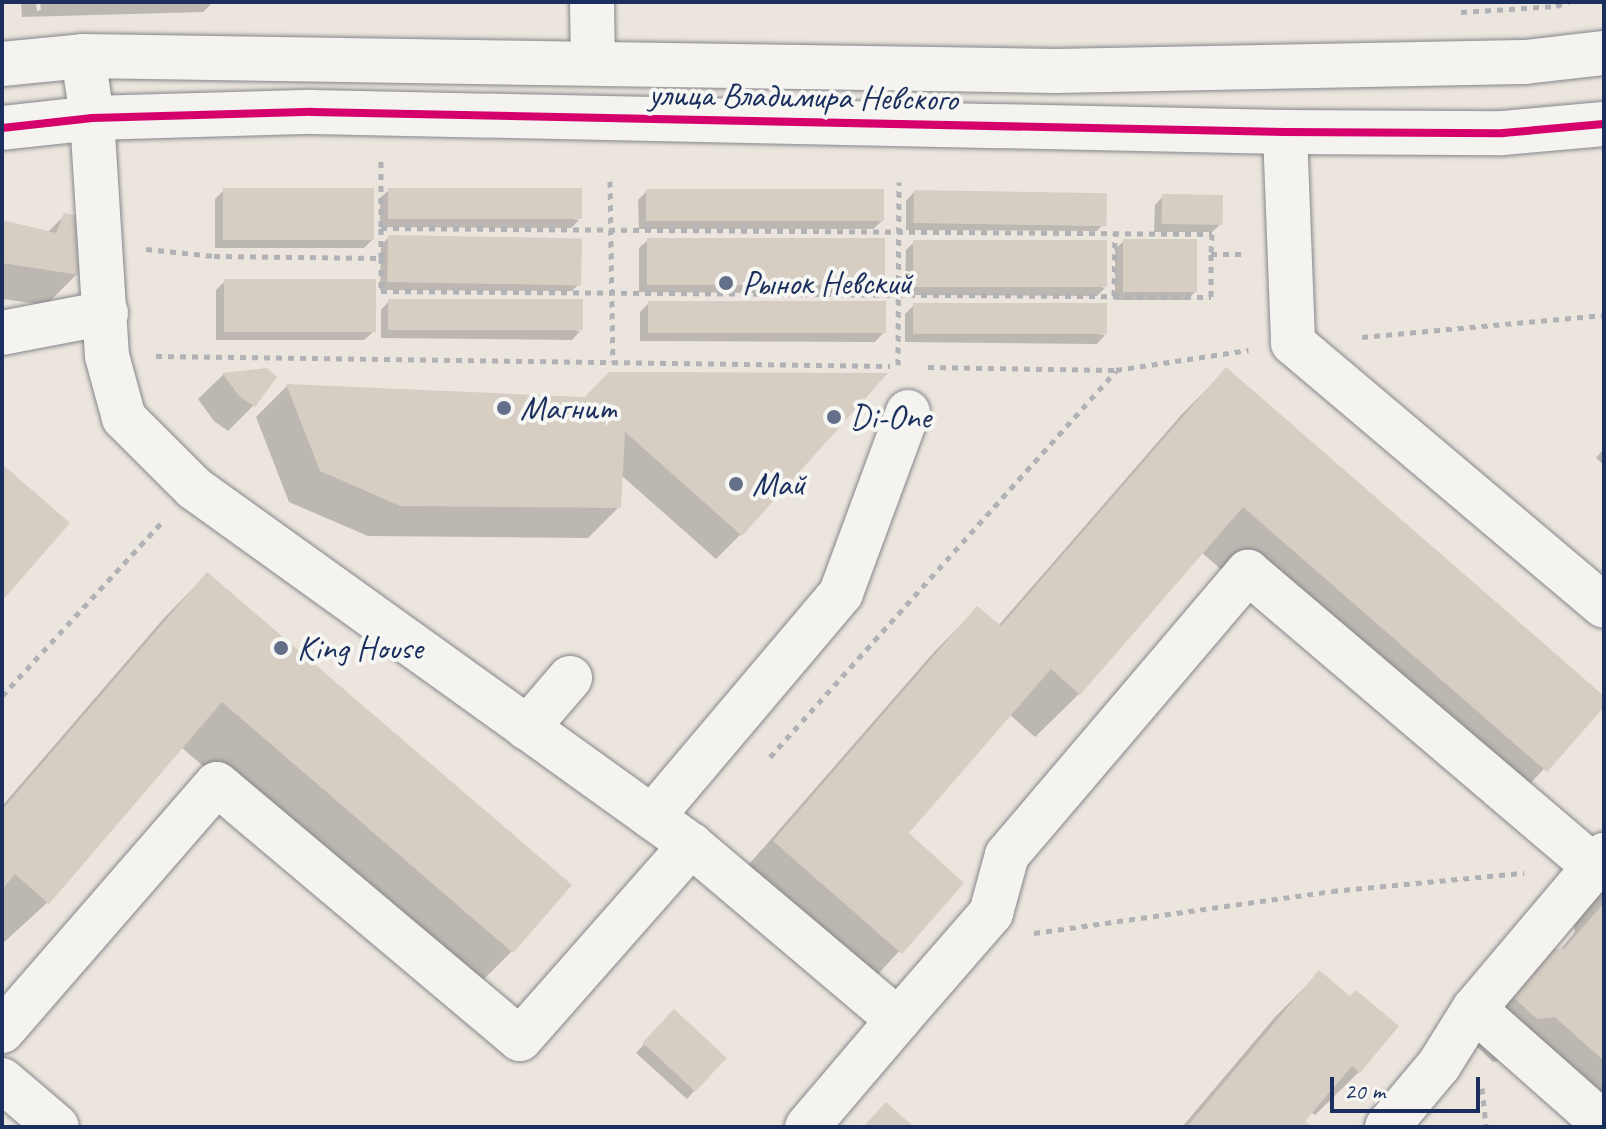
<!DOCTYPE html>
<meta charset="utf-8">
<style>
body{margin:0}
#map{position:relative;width:1606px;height:1129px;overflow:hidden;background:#ebe5dd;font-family:Caveat,sans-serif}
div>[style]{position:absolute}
.shadow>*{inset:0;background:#0003}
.building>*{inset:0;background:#d6cdc3;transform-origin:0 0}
.path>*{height:5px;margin-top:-2.5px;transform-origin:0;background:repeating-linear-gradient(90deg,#b0b2b6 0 6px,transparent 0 12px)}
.roads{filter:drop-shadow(0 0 2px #85868b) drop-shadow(0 0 2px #85868b)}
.minor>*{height:44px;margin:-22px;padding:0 22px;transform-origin:22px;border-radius:22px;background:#f4f3f0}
.cycleway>*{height:8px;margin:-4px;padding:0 4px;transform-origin:4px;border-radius:4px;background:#d6006c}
.dots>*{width:22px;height:22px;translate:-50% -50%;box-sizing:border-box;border:4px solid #f6f6f2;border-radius:50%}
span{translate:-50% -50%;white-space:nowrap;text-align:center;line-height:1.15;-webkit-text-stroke:8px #f6f6f2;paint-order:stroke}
.street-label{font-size:34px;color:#1b2f5e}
.poi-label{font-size:34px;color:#1b2f5e}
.left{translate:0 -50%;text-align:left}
.frame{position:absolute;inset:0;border:4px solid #1b2f5e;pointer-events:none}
.scale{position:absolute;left:1330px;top:1077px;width:150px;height:36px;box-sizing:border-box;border:4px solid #1b2f5e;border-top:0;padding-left:10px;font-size:24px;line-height:28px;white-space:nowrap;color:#1b2f5e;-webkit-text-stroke:6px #f6f6f2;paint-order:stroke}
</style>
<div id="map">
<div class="shadow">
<div style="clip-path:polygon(21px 2px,36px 2px,37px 11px,41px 10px,40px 2px,213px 2px,203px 12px,22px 17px)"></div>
<div style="clip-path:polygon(224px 190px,372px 240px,364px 248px,215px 248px,215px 199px)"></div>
<div style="clip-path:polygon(389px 190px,579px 220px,571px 228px,380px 227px,380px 198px)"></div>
<div style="clip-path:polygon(647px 191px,882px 221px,873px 229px,639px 229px,638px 200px)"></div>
<div style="clip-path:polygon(914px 192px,1105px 222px,1097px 231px,906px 230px,906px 201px)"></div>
<div style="clip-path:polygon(1163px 196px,1221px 224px,1212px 232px,1154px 232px,1155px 205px)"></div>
<div style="clip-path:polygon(65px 215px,77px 274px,46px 305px,2px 299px,2px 222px,47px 233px)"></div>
<div style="clip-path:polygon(389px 237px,580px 283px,572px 291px,380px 290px,381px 245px)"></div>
<div style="clip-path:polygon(648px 240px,883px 285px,874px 294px,639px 292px,639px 248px)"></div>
<div style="clip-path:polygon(1124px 241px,1195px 292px,1187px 300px,1115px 300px,1115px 249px)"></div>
<div style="clip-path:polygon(914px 242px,1105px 288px,1097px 296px,905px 295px,906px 250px)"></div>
<div style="clip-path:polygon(225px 281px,373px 332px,364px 340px,216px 340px,216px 290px)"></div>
<div style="clip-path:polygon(389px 301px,580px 331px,572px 340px,381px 338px,381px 310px)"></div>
<div style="clip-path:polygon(649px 303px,883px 333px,875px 342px,640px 341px,640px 312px)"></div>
<div style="clip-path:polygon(914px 305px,1105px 335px,1097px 344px,905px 342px,905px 314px)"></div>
<div style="clip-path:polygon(267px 370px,253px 406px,228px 431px,214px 421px,198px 399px,223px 375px)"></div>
<div style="clip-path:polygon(1226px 370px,1604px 699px,1604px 704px,1502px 814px,1201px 552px,1079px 694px,1035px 737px,1009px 714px,906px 833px,962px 883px,857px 997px,731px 885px,934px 652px,977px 609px,998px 626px,1182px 414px)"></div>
<div style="clip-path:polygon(610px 374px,741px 534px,716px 559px,621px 475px,619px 507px,588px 538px,368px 536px,289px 502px,256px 417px,287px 386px,585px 399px)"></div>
<div style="clip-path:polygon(1604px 449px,1604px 465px,1596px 458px)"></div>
<div style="clip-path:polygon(207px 574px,512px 951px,468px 995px,181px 747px,48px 902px,2px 944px,2px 806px,164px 618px)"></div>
<div style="clip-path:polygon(1604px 880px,1604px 1127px,1511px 1059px,1493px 1062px,1471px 1041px,1505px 995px,1559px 951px,1575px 932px,1571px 913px)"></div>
<div style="clip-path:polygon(1319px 973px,1359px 1072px,1315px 1115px,1311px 1112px,1303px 1122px,1309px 1127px,1182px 1127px,1275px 1017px)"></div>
<div style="clip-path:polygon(666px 1020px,724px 1058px,687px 1099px,636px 1053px)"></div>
</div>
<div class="building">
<div style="left:223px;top:188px;width:151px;height:52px"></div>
<div style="left:388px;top:188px;width:194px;height:31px"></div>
<div style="left:646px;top:189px;width:238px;height:32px"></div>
<div style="left:914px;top:190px;width:193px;height:33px;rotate:1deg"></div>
<div style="left:1162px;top:194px;width:61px;height:30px;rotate:1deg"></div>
<div style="clip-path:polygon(64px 213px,88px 218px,79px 275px,2px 263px,2px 220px,56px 233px)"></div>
<div style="left:388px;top:235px;width:194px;height:47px;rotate:1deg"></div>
<div style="left:647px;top:238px;width:238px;height:47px"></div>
<div style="left:1123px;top:239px;width:74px;height:53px"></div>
<div style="left:913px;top:240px;width:194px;height:47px"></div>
<div style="left:224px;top:279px;width:152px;height:53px"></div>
<div style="left:388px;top:299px;width:195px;height:31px"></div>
<div style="left:648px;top:301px;width:238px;height:32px"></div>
<div style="left:913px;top:303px;width:194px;height:31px"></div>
<div style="clip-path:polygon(1226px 367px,1604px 696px,1604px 707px,1547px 772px,1243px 507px,1080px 695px,1051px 669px,909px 833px,964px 883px,902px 954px,773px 841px,977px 606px,1001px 626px)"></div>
<div style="clip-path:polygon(267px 368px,277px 377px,255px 407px,239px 396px,222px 373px)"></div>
<div style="clip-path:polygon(609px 372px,888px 373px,742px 536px,625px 432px,621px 508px,400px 506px,320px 471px,286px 384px,585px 397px)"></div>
<div style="clip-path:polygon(2px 464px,70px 523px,2px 601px)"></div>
<div style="clip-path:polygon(207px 572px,572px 885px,513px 953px,222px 702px,49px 904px,15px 874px,2px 890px,2px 810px)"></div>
<div style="clip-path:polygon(1604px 903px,1604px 1061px,1555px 1017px,1537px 1019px,1513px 997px,1549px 949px,1564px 949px)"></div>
<div style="clip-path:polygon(1319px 970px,1350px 996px,1356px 990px,1399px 1026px,1360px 1073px,1352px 1066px,1305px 1121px,1312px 1127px,1187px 1127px)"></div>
<div style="left:674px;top:1009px;width:72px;height:46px;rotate:43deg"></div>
<div style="clip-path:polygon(886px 1102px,914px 1127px,863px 1127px)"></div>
</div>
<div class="path">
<div style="left:1461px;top:12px;width:95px;rotate:-3.6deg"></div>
<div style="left:1556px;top:6px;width:13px;rotate:-18deg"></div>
<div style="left:381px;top:161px;width:67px;rotate:90deg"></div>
<div style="left:610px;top:181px;width:181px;rotate:89.1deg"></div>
<div style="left:146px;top:249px;width:68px;rotate:5.9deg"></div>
<div style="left:214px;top:256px;width:167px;rotate:0.7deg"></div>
<div style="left:381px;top:258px;width:30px;rotate:-90deg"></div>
<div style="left:381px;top:228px;width:831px;rotate:0.41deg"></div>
<div style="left:1212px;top:234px;width:20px;rotate:93deg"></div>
<div style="left:1211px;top:254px;width:30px"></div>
<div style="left:381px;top:258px;width:33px;rotate:90deg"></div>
<div style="left:381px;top:291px;width:830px;rotate:0.41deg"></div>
<div style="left:1211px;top:297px;width:43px;rotate:-90deg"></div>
<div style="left:1114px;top:296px;width:63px;rotate:-89.1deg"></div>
<div style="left:1362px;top:337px;width:243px;rotate:-5.2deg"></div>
<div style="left:156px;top:356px;width:734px;rotate:0.78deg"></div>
<div style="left:898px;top:365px;width:183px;rotate:-89.7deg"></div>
<div style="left:928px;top:367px;width:188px;rotate:0.9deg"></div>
<div style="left:1116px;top:370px;width:134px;rotate:-8.6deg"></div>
<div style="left:2px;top:696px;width:235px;rotate:-47.4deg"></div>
<div style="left:770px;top:757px;width:518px;rotate:-48.13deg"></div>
<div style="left:1034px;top:933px;width:301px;rotate:-8deg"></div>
<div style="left:1332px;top:891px;width:193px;rotate:-5.4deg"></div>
<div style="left:1482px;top:1088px;width:39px;rotate:84deg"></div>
</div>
<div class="roads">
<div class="minor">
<div style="left:592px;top:2px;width:61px;rotate:89.1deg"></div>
<div style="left:83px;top:56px;width:63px;rotate:81.7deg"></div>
<div style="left:92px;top:118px;width:238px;rotate:86.4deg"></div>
<div style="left:107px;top:356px;width:64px;rotate:74.7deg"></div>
<div style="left:124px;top:418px;width:99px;rotate:45deg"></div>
<div style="left:194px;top:488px;width:612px;rotate:35.69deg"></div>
<div style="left:691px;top:845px;width:271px;rotate:40.2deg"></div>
<div style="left:898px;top:1020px;width:142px;rotate:-49deg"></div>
<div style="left:991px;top:913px;width:60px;rotate:-74.6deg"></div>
<div style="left:1007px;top:855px;width:372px;rotate:-49.6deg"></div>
<div style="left:1248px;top:572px;width:454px;rotate:40.4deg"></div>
<div style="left:2px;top:64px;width:81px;rotate:-5.6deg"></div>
<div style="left:83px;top:56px;width:972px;rotate:0.88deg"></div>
<div style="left:1055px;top:71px;width:470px;rotate:-1.1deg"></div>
<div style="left:1525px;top:62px;width:80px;rotate:-6.5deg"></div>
<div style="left:2px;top:128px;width:91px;rotate:-6.3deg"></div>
<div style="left:92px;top:118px;width:220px;rotate:-1.6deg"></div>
<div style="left:312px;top:112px;width:973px;rotate:1.18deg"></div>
<div style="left:1285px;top:132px;width:218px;rotate:0.3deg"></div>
<div style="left:1503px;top:133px;width:101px;rotate:-5.1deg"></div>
<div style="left:1285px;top:132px;width:211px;rotate:87.8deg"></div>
<div style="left:1293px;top:343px;width:407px;rotate:40.2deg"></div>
<div style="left:2px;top:333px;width:106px;rotate:-10.9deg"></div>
<div style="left:527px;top:728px;width:66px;rotate:-49.3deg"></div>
<div style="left:652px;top:817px;width:293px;rotate:-49.8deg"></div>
<div style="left:841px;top:593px;width:193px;rotate:-69.7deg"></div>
<div style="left:1474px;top:1009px;width:174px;rotate:41.5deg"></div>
<div style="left:2px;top:1031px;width:327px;rotate:-49deg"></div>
<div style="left:217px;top:784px;width:396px;rotate:40.1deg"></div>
<div style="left:520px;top:1039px;width:259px;rotate:-48.6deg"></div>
<div style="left:2px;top:1080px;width:72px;rotate:40.5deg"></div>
<div style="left:807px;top:1127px;width:140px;rotate:-49.6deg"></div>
<div style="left:1387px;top:1127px;width:81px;rotate:-50deg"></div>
<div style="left:1439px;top:1065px;width:66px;rotate:-58deg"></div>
<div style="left:1474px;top:1009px;width:202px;rotate:-49.8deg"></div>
</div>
</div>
<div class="cycleway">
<div style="left:2px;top:128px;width:91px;rotate:-6.3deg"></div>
<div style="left:92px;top:118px;width:220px;rotate:-1.6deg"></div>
<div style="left:312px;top:112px;width:973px;rotate:1.18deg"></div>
<div style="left:1285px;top:132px;width:218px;rotate:0.3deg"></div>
<div style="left:1503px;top:133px;width:101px;rotate:-5.1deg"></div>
</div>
<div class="dots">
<div style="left:726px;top:283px;background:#646f8a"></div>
<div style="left:504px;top:408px;background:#646f8a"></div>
<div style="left:834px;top:417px;background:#646f8a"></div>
<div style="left:736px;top:484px;background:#646f8a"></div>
<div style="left:281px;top:648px;background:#646f8a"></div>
</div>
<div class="street-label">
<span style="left:803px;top:96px;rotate:1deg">улица Владимира Невского</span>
</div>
<div class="poi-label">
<span class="left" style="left:742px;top:283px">Рынок Невский</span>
<span class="left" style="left:520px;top:408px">Магнит</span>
<span class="left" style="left:850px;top:417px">Di-One</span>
<span class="left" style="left:752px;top:484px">Май</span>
<span class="left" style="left:297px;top:648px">King House</span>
</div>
<div class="frame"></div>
<div class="scale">20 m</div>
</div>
